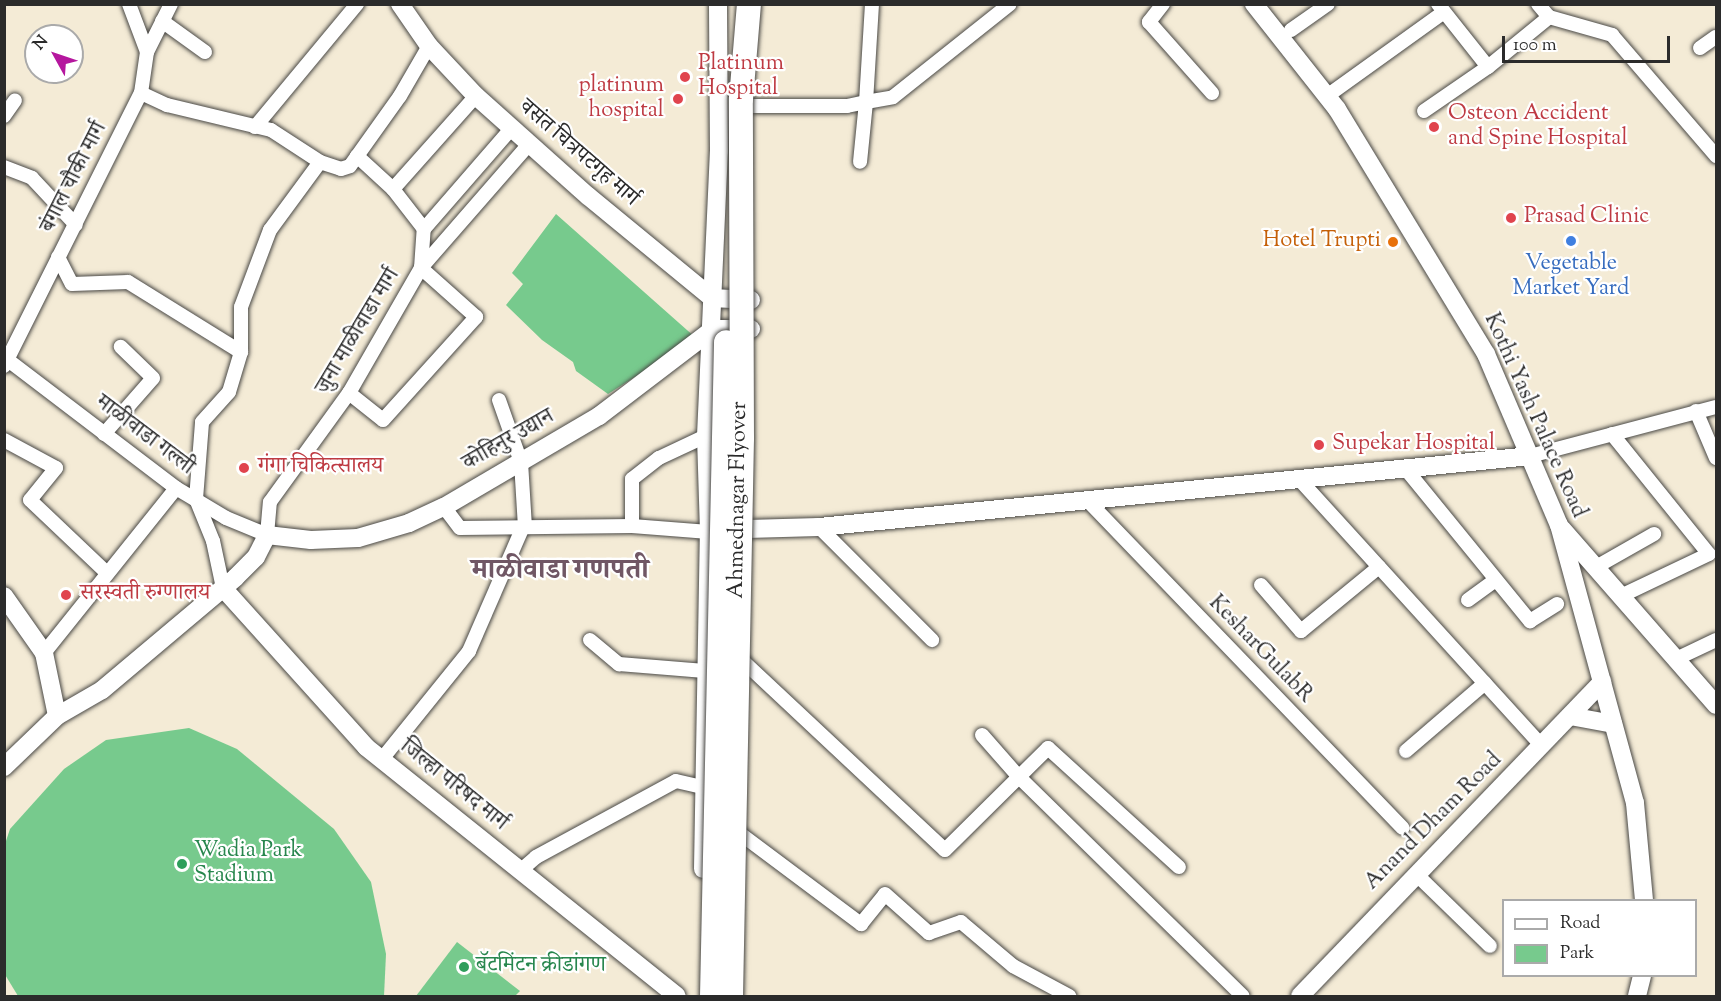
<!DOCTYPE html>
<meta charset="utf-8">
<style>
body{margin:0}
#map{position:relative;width:1721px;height:1001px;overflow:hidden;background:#f4ebd6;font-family:"Sorts Mill Goudy","Noto Serif Devanagari",serif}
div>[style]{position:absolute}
.green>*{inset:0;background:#77ca8d}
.roads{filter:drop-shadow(0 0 2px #494845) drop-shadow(0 0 2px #494845)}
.street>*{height:14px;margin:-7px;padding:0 7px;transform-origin:7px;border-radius:7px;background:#fff}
.secondary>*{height:18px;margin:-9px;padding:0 9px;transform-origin:9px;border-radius:9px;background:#fff}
.bridges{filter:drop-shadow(0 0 2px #494845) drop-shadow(0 0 2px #494845)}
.highway-bridge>*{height:24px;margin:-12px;padding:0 12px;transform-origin:12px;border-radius:12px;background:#fff}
.dots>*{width:16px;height:16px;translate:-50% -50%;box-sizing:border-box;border:3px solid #fff;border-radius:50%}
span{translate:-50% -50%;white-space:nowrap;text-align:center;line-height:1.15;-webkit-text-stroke:4.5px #fff;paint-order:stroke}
.health-label{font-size:22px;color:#be3a42}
.left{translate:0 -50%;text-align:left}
.right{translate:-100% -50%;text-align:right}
.street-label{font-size:22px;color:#2b2b2b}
.food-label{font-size:22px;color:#c56008}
.shop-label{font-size:22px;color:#366cbe}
.leisure-label{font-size:22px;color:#27864d}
.district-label{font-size:28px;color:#705765;font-weight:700}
.frame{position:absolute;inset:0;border:6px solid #2b2b2b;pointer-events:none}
.legend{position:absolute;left:1502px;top:899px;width:195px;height:78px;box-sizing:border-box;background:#fff;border:2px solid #aaa;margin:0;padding:8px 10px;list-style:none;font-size:18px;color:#2b2b2b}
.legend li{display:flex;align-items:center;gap:12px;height:30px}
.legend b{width:30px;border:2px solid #aaa}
.north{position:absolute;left:24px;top:24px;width:60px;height:60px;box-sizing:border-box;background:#fff;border:2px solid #aaa;border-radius:50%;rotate:310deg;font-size:16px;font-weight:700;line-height:24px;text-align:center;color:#2b2b2b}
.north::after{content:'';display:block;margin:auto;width:21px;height:27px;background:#b5179e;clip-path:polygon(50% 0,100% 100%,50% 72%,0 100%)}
.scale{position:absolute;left:1502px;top:36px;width:168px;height:27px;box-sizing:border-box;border:3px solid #2b2b2b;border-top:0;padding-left:8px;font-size:18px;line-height:21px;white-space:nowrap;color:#2b2b2b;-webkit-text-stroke:4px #fff;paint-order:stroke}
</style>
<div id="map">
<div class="green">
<div style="clip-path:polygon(556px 214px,696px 338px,608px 394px,576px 371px,573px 362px,542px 340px,506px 305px,523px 284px,512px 273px)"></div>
<div style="clip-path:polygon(189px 728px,237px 749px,334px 829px,371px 882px,386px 954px,384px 996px,18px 996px,4px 973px,4px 847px,10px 829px,64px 769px,106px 740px)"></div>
<div style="clip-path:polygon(457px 942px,520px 991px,515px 996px,416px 996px)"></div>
</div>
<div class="roads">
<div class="street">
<div style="left:129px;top:4px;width:51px;rotate:69.4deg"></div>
<div style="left:872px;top:4px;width:98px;rotate:93.5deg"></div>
<div style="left:866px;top:102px;width:27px;rotate:-10deg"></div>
<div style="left:893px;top:97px;width:149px;rotate:-38.5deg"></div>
<div style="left:1163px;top:4px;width:23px;rotate:128deg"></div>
<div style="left:1149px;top:22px;width:95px;rotate:48.4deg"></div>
<div style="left:1438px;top:4px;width:80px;rotate:51.6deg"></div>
<div style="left:1538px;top:4px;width:17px;rotate:50deg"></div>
<div style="left:1549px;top:17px;width:66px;rotate:15.9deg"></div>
<div style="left:1612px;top:35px;width:160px;rotate:49.3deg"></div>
<div style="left:162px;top:21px;width:53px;rotate:35.8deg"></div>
<div style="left:1291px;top:30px;width:45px;rotate:-35.1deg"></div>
<div style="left:1700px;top:48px;width:19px;rotate:-35deg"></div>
<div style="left:141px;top:93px;width:29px;rotate:25deg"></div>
<div style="left:167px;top:105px;width:107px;rotate:13.5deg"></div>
<div style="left:271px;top:130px;width:59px;rotate:33.1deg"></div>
<div style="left:320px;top:162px;width:22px;rotate:18deg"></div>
<div style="left:341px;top:169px;width:9px;rotate:-18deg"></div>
<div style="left:350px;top:166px;width:86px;rotate:-54.5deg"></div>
<div style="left:400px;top:96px;width:58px;rotate:-59.9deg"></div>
<div style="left:1327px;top:96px;width:144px;rotate:-35.7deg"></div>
<div style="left:751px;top:106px;width:96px"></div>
<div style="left:847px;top:106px;width:19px;rotate:-12deg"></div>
<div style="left:866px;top:102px;width:60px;rotate:95.7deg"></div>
<div style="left:1424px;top:111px;width:78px;rotate:-34.5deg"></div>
<div style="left:1488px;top:67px;width:79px;rotate:-39.3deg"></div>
<div style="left:4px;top:116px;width:19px;rotate:-55deg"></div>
<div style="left:255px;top:127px;width:160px;rotate:-50.3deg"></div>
<div style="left:4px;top:167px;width:30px;rotate:21deg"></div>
<div style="left:32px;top:178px;width:64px;rotate:46.9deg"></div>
<div style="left:393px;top:189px;width:125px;rotate:-48.3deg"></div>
<div style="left:424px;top:229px;width:133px;rotate:-49deg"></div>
<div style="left:58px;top:257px;width:30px;rotate:63deg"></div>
<div style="left:72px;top:284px;width:56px;rotate:-2deg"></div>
<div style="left:128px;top:282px;width:133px;rotate:31.8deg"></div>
<div style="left:4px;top:357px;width:216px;rotate:37.3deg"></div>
<div style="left:176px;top:488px;width:58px;rotate:31deg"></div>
<div style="left:226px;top:518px;width:44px;rotate:22.5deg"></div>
<div style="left:267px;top:535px;width:33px;rotate:-85deg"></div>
<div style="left:270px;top:502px;width:135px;rotate:-54.1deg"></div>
<div style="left:349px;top:393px;width:144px;rotate:-60.1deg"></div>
<div style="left:421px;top:268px;width:39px;rotate:-86deg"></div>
<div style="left:424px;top:229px;width:51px;rotate:-127.8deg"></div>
<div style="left:393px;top:189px;width:49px;rotate:-137.5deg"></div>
<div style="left:4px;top:366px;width:305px;rotate:-63.4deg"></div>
<div style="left:141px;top:93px;width:41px;rotate:-81.7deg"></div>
<div style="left:147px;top:52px;width:54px;rotate:-63.4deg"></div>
<div style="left:349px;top:393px;width:43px;rotate:38.5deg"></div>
<div style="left:383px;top:420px;width:139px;rotate:-47.9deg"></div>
<div style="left:476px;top:317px;width:74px;rotate:-138.3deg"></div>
<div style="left:421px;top:268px;width:164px;rotate:-48.9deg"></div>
<div style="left:499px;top:400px;width:66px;rotate:70.5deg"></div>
<div style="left:521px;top:462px;width:65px;rotate:86.5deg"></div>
<div style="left:1696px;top:411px;width:51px;rotate:66.9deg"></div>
<div style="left:104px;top:434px;width:74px;rotate:-48.8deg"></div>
<div style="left:153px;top:378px;width:45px;rotate:-135.9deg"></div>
<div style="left:1612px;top:434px;width:154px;rotate:51.1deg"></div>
<div style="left:1709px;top:554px;width:98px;rotate:154.5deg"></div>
<div style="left:4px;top:440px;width:59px;rotate:28.3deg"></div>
<div style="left:56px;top:468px;width:41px;rotate:129.1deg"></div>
<div style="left:30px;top:500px;width:105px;rotate:43.5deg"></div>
<div style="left:1530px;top:456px;width:192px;rotate:-14.8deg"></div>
<div style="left:1405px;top:468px;width:198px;rotate:50.8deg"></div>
<div style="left:1530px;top:621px;width:32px;rotate:-32deg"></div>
<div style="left:1299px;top:479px;width:361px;rotate:47.7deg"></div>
<div style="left:1087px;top:500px;width:455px;rotate:46.1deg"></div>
<div style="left:444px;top:507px;width:26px;rotate:53deg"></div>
<div style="left:460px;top:528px;width:172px;rotate:-0.7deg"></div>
<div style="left:632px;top:526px;width:77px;rotate:4.5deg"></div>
<div style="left:632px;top:526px;width:47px;rotate:-90deg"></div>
<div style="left:632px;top:479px;width:34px;rotate:-38deg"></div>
<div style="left:659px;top:458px;width:52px;rotate:-25.1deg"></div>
<div style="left:819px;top:527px;width:160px;rotate:45deg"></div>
<div style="left:1596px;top:567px;width:67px;rotate:-29.6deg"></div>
<div style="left:1261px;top:585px;width:61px;rotate:49deg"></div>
<div style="left:1301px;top:631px;width:101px;rotate:-39.4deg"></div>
<div style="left:223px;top:588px;width:48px;rotate:-102deg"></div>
<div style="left:213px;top:541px;width:45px;rotate:-112deg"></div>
<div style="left:196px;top:499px;width:77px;rotate:-85.5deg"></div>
<div style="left:202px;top:422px;width:40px;rotate:-48deg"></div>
<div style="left:229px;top:392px;width:42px;rotate:-73.3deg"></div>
<div style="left:241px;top:352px;width:45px;rotate:-90deg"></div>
<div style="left:241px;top:307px;width:82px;rotate:-69.4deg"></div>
<div style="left:270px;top:230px;width:84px;rotate:-53.7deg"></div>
<div style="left:1468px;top:600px;width:34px;rotate:-36deg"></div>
<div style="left:590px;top:640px;width:38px;rotate:40deg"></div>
<div style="left:619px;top:664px;width:86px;rotate:4.7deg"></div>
<div style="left:44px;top:653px;width:211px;rotate:-51.3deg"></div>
<div style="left:1676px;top:659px;width:44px;rotate:-25.4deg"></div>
<div style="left:744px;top:662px;width:275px;rotate:43.1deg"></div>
<div style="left:945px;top:850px;width:145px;rotate:-44.7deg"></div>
<div style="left:1048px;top:748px;width:177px;rotate:42.3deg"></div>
<div style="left:982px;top:735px;width:56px;rotate:48.6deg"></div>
<div style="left:1019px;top:777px;width:313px;rotate:44.4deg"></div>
<div style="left:1406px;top:751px;width:104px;rotate:-40.7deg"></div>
<div style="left:382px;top:759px;width:139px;rotate:-51.1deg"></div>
<div style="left:469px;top:651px;width:135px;rotate:-66.5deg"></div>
<div style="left:742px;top:835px;width:149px;rotate:36.8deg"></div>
<div style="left:861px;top:924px;width:38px;rotate:-51deg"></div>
<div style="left:885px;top:894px;width:59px;rotate:41.6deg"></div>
<div style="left:929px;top:933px;width:34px;rotate:-19deg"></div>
<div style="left:961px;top:922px;width:68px;rotate:40.2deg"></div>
<div style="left:1013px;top:966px;width:64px;rotate:28.2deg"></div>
<div style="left:520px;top:871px;width:21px;rotate:-41deg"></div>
<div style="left:536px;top:857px;width:159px;rotate:-28.5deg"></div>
<div style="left:676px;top:781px;width:28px;rotate:13deg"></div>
<div style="left:1416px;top:874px;width:103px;rotate:44.2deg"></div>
</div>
<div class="secondary">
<div style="left:400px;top:4px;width:51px;rotate:55.4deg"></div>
<div style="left:429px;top:46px;width:69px;rotate:46.8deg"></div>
<div style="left:476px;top:96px;width:150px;rotate:41.8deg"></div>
<div style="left:588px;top:196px;width:161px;rotate:39.4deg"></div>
<div style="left:712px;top:298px;width:39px;rotate:3deg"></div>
<div style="left:1254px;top:4px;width:134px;rotate:51.7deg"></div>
<div style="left:1337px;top:109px;width:287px;rotate:58.7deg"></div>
<div style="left:1486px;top:354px;width:186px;rotate:66.9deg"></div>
<div style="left:1559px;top:525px;width:288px;rotate:74.7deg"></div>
<div style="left:1635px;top:803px;width:97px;rotate:84.7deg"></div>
<div style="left:747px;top:529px;width:72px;rotate:-1.6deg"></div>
<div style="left:819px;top:527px;width:715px;rotate:-5.7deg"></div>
<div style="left:1562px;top:529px;width:234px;rotate:48.8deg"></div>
<div style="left:223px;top:588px;width:214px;rotate:48deg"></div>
<div style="left:366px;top:747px;width:398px;rotate:38.7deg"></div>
<div style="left:4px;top:596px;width:70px;rotate:54.9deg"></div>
<div style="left:44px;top:653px;width:64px;rotate:78.3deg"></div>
<div style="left:1570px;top:716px;width:44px;rotate:10.5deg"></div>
<div style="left:4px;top:767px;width:74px;rotate:-43.9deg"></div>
<div style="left:57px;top:716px;width:52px;rotate:-30deg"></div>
<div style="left:102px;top:690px;width:175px;rotate:-40.1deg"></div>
<div style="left:236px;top:577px;width:28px;rotate:-45deg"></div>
<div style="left:256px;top:557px;width:25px;rotate:-63deg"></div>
<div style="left:267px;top:535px;width:44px;rotate:6.5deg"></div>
<div style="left:311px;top:540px;width:47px;rotate:-2.4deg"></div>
<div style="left:358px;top:538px;width:53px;rotate:-16.4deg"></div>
<div style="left:409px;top:523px;width:38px;rotate:-25deg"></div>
<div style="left:444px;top:507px;width:180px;rotate:-30.4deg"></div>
<div style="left:599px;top:416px;width:143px;rotate:-37.3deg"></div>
<div style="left:713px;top:329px;width:38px"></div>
<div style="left:703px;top:869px;width:337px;rotate:-89deg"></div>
<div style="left:709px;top:532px;width:96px;rotate:-91.8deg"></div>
<div style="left:706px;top:436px;width:285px;rotate:-87.4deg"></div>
<div style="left:719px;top:151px;width:147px;rotate:-90.4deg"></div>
<div style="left:1300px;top:996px;width:436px;rotate:-46.1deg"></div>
<div style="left:1637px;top:996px;width:21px;rotate:-76deg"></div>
</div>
</div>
<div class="bridges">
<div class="highway-bridge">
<div style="left:712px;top:996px;width:654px;rotate:-88.77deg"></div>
<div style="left:731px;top:996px;width:558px;rotate:-88.87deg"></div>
<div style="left:742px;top:438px;width:339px;rotate:-90.2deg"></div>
<div style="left:741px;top:99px;width:95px;rotate:-85.2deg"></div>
</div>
</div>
<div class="dots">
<div style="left:685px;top:77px;background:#e0444e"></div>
<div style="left:678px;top:99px;background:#e0444e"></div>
<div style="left:1434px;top:127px;background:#e0444e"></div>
<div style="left:1511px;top:218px;background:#e0444e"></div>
<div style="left:1571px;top:241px;background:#3f7fe0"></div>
<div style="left:1393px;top:242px;background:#e8710a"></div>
<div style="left:1319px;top:445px;background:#e0444e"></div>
<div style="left:244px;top:468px;background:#e0444e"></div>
<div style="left:66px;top:595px;background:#e0444e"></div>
<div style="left:182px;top:864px;background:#2e9e5b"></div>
<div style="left:464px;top:967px;background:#2e9e5b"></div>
</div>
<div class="health-label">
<span class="left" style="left:698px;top:77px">Platinum<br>Hospital</span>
<span class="right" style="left:664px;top:99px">platinum<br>hospital</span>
<span class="left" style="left:1448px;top:127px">Osteon Accident<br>and Spine Hospital</span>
<span class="left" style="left:1524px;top:218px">Prasad Clinic</span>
<span class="left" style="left:1332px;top:445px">Supekar Hospital</span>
<span class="left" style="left:258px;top:468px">गंगा चिकित्सालय</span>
<span class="left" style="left:80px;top:595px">सरस्वती रुग्णालय</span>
</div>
<div class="street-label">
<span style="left:578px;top:154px;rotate:41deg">वसंत चित्रपटगृह मार्ग</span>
<span style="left:75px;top:178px;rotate:-63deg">बंगाल चौकी मार्ग</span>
<span style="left:359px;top:332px;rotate:-59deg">जुना माळीवाडा मार्ग</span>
<span style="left:1534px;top:416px;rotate:66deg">Kothi Yash Palace Road</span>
<span style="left:144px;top:436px;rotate:37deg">माळीवाडा गल्ली</span>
<span style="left:509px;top:441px;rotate:-30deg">कोहिनुर उद्यान</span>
<span style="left:739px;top:500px;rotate:-89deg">Ahmednagar Flyover</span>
<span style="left:1260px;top:650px;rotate:46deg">KesharGulabR</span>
<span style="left:453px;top:786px;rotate:39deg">जिल्हा परिषद मार्ग</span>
<span style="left:1434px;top:822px;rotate:-45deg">Anand Dham Road</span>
</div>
<div class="food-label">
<span class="right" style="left:1381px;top:242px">Hotel Trupti</span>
</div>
<div class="shop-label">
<span style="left:1571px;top:277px">Vegetable<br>Market Yard</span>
</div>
<div class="leisure-label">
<span class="left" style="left:194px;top:864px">Wadia Park<br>Stadium</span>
<span class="left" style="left:476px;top:967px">बॅटमिंटन क्रीडांगण</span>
</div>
<div class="district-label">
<span style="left:560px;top:571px">माळीवाडा गणपती</span>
</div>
<div class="frame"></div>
<ul class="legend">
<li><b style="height:8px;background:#fff"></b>Road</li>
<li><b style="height:16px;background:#77ca8d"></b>Park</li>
</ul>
<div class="north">N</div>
<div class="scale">100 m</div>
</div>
